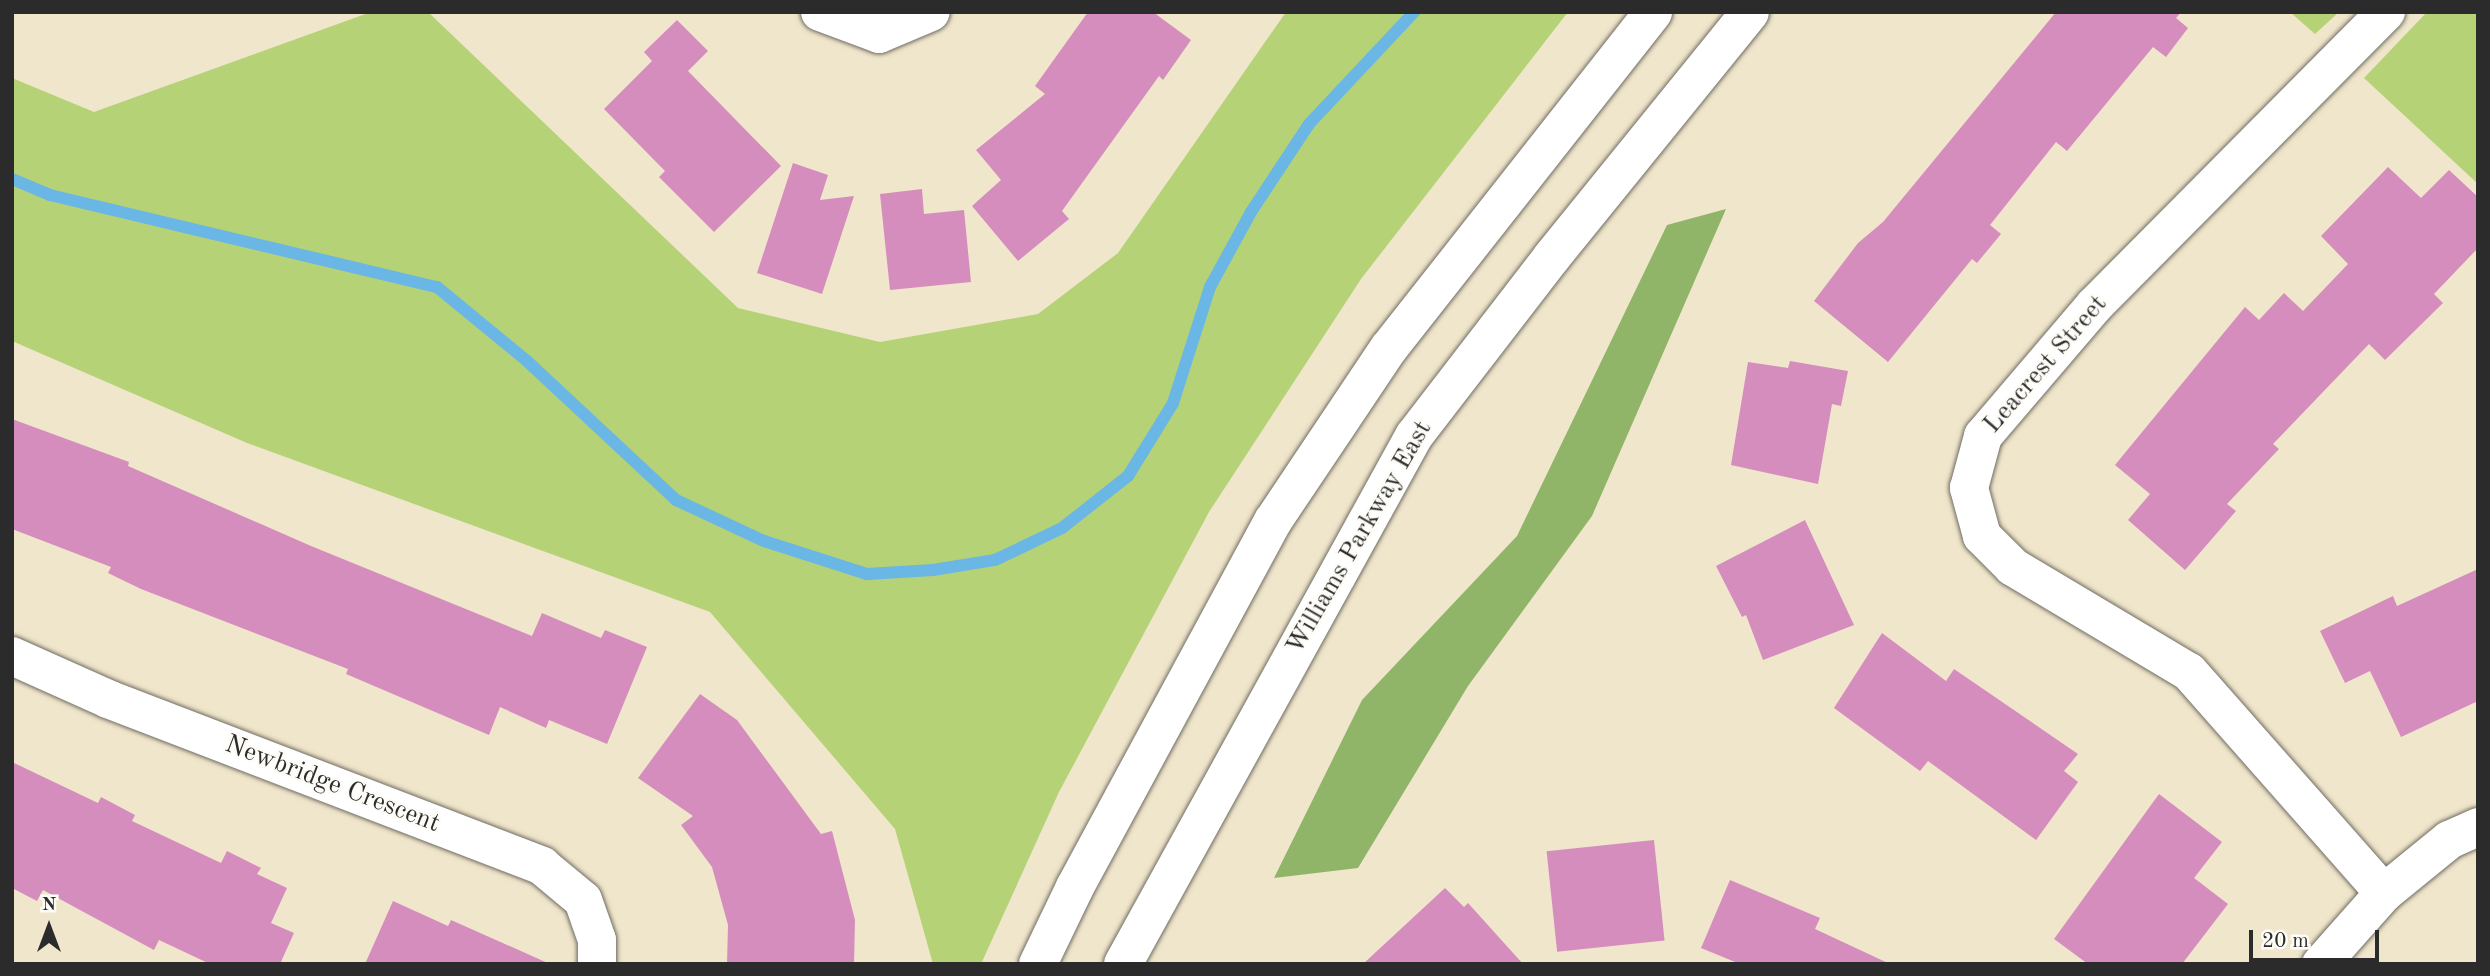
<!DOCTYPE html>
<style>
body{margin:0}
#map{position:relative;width:2490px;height:976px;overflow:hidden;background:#f0e6cb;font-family:"Old Standard TT",serif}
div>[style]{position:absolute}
.green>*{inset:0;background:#b6d277}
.forest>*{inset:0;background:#90b468}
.stream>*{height:12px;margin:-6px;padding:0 6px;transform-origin:6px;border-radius:6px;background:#6ab6e4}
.building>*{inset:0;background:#d58dbd;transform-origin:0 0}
.roads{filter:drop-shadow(0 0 2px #706c63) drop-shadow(0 0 2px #706c63)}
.minor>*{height:38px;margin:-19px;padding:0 19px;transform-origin:19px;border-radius:19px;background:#fff}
.secondary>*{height:38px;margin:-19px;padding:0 19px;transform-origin:19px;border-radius:19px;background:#fff}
span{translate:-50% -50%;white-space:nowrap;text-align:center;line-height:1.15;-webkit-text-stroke:5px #fdfcf7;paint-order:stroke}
.street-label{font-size:26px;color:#2b2b2b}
.frame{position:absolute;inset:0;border:14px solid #2b2b2b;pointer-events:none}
.north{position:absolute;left:14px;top:892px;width:70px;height:70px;-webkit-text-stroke:5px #fdfcf7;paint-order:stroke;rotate:0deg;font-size:19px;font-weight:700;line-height:28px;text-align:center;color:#2b2b2b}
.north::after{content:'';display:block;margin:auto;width:24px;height:32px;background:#2b2b2b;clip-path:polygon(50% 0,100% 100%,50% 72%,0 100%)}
.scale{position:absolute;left:2249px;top:930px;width:130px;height:32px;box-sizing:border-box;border:4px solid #2b2b2b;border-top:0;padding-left:9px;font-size:21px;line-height:24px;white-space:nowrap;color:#2b2b2b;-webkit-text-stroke:5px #fdfcf7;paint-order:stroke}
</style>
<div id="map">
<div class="green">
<div style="clip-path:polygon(371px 12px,428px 12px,738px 308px,880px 342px,1038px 314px,1118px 253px,1286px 12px,1568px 12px,1361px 279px,1209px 512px,1059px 792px,981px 964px,933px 964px,895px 829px,710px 612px,247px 443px,12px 341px,12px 78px,94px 112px)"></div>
<div style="clip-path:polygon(2290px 12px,2339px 12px,2315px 34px)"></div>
<div style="clip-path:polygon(2427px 12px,2478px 12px,2478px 184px,2364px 78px)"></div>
</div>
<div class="forest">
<div style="clip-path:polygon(1726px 209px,1592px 516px,1468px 686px,1358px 868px,1274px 878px,1362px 700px,1517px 536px,1667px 225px)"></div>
</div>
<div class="stream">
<div style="left:12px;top:179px;width:41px;rotate:22.8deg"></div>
<div style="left:50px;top:195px;width:398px;rotate:13.4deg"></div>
<div style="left:437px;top:287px;width:117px;rotate:39.4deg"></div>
<div style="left:527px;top:361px;width:204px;rotate:43deg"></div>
<div style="left:676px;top:500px;width:97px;rotate:25deg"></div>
<div style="left:764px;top:541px;width:108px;rotate:17.8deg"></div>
<div style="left:867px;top:574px;width:66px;rotate:-3.5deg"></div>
<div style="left:933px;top:570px;width:63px;rotate:-9.2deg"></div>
<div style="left:995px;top:560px;width:74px;rotate:-25.5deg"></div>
<div style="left:1062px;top:528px;width:84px;rotate:-38.2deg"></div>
<div style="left:1128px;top:476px;width:86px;rotate:-58.3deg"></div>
<div style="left:1173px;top:403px;width:122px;rotate:-72.3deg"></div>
<div style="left:1210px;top:287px;width:85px;rotate:-61.3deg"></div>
<div style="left:1251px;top:212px;width:105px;rotate:-56.6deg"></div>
<div style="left:1309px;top:124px;width:154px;rotate:-46.8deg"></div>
</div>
<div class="building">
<div style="clip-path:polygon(1088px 12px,1153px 12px,1191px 40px,1163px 80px,1159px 76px,1062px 211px,1069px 219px,1018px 261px,972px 206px,1001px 180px,976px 150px,1045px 94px,1035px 86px)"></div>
<div style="clip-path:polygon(2056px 12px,2181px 12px,2176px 18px,2188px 28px,2166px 57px,2153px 47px,2067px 151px,2056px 142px,1990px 225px,2001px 234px,1977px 263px,1972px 259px,1888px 362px,1814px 301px,1858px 243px,1883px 222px)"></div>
<div style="clip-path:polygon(677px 20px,708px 51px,688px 71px,781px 166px,714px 232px,659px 177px,665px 171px,604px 109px,652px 61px,644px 52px)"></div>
<div style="clip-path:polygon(793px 163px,828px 175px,820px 200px,854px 196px,822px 294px,757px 273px)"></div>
<div style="clip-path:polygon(2388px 167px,2421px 198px,2449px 170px,2478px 197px,2478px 248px,2434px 294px,2443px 303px,2385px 360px,2369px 344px,2273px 444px,2279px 449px,2227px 504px,2236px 511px,2185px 570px,2128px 520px,2150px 494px,2115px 465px,2245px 307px,2259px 320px,2284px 293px,2303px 311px,2348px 264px,2321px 236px)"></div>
<div style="clip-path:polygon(922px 189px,924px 214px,964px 210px,971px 282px,890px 290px,880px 194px)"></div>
<div style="clip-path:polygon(1790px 361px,1848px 371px,1841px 406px,1832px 404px,1818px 484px,1731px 465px,1748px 362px,1788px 368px)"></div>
<div style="clip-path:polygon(12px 419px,129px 462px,128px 466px,311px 546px,532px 636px,542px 613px,601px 638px,605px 630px,647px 647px,607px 744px,549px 720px,546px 728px,500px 707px,489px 735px,346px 674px,348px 669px,141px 589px,108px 573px,111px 567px,12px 529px)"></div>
<div style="clip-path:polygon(1805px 520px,1854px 625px,1763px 660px,1746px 615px,1742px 617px,1716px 566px)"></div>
<div style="clip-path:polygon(2478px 569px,2478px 701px,2401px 737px,2370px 671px,2345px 683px,2320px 631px,2393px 596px,2397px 606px)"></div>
<div style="clip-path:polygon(1882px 633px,1946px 681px,1954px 669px,2078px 754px,2064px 771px,2078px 782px,2036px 840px,1928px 761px,1920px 771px,1834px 708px)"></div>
<div style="clip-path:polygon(700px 694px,737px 720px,821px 834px,832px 831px,855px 920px,854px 964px,727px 964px,728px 925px,712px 867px,681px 825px,693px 816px,638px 778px)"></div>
<div style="clip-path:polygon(12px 762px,98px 803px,101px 797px,135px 815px,132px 821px,221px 863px,227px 851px,261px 868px,257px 874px,287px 888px,271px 923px,294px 933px,280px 964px,210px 964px,159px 940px,154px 950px,43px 890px,37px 901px,12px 888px)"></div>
<div style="clip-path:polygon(2159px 794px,2222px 842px,2194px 878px,2228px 904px,2182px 964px,2088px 964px,2054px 939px)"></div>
<div style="left:1654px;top:840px;width:101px;height:108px;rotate:84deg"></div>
<div style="clip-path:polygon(1730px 880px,1820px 918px,1815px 929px,1890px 964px,1740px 964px,1701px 948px)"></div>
<div style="clip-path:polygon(1445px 888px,1464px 907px,1468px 903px,1523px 964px,1363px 964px)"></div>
<div style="clip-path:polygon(393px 901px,448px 926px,451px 920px,550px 964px,365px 964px)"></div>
</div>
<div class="roads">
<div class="minor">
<div style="left:820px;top:12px;width:63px;rotate:20.4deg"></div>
<div style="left:879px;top:34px;width:56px;rotate:-22.9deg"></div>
<div style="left:12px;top:656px;width:105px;rotate:24.1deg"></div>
<div style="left:108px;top:699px;width:465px;rotate:21deg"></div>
<div style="left:542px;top:866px;width:53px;rotate:39.7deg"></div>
<div style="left:583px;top:900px;width:42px;rotate:70.7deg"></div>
<div style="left:597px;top:940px;width:24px;rotate:90deg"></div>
<div style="left:2384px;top:893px;width:295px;rotate:-131.4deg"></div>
<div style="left:2189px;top:672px;width:205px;rotate:-149.2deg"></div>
<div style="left:2013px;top:567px;width:44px;rotate:-135deg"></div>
<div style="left:1982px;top:536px;width:50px;rotate:-105.2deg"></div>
<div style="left:1969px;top:488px;width:54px;rotate:-74.9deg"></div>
<div style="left:1983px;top:436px;width:172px;rotate:-49.5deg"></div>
<div style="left:2095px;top:305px;width:413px;rotate:-45.2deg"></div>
<div style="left:2321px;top:964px;width:95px;rotate:-48.4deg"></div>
<div style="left:2384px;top:893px;width:84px;rotate:-39.2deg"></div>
<div style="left:2449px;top:840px;width:32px;rotate:-24deg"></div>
</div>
<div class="secondary">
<div style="left:1038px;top:964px;width:85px;rotate:-64.3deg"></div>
<div style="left:1075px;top:887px;width:416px;rotate:-61.6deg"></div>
<div style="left:1273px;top:521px;width:208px;rotate:-56.2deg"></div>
<div style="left:1389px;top:348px;width:427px;rotate:-51.8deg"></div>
<div style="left:1123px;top:964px;width:603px;rotate:-61.14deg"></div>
<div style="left:1414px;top:436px;width:225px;rotate:-52.4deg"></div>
<div style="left:1551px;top:258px;width:316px;rotate:-51deg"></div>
</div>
</div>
<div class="street-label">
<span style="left:2046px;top:365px;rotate:-49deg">Leacrest Street</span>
<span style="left:1360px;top:538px;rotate:-60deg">Williams Parkway East</span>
<span style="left:332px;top:785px;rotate:21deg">Newbridge Crescent</span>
</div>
<div class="frame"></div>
<div class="north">N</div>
<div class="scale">20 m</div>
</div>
